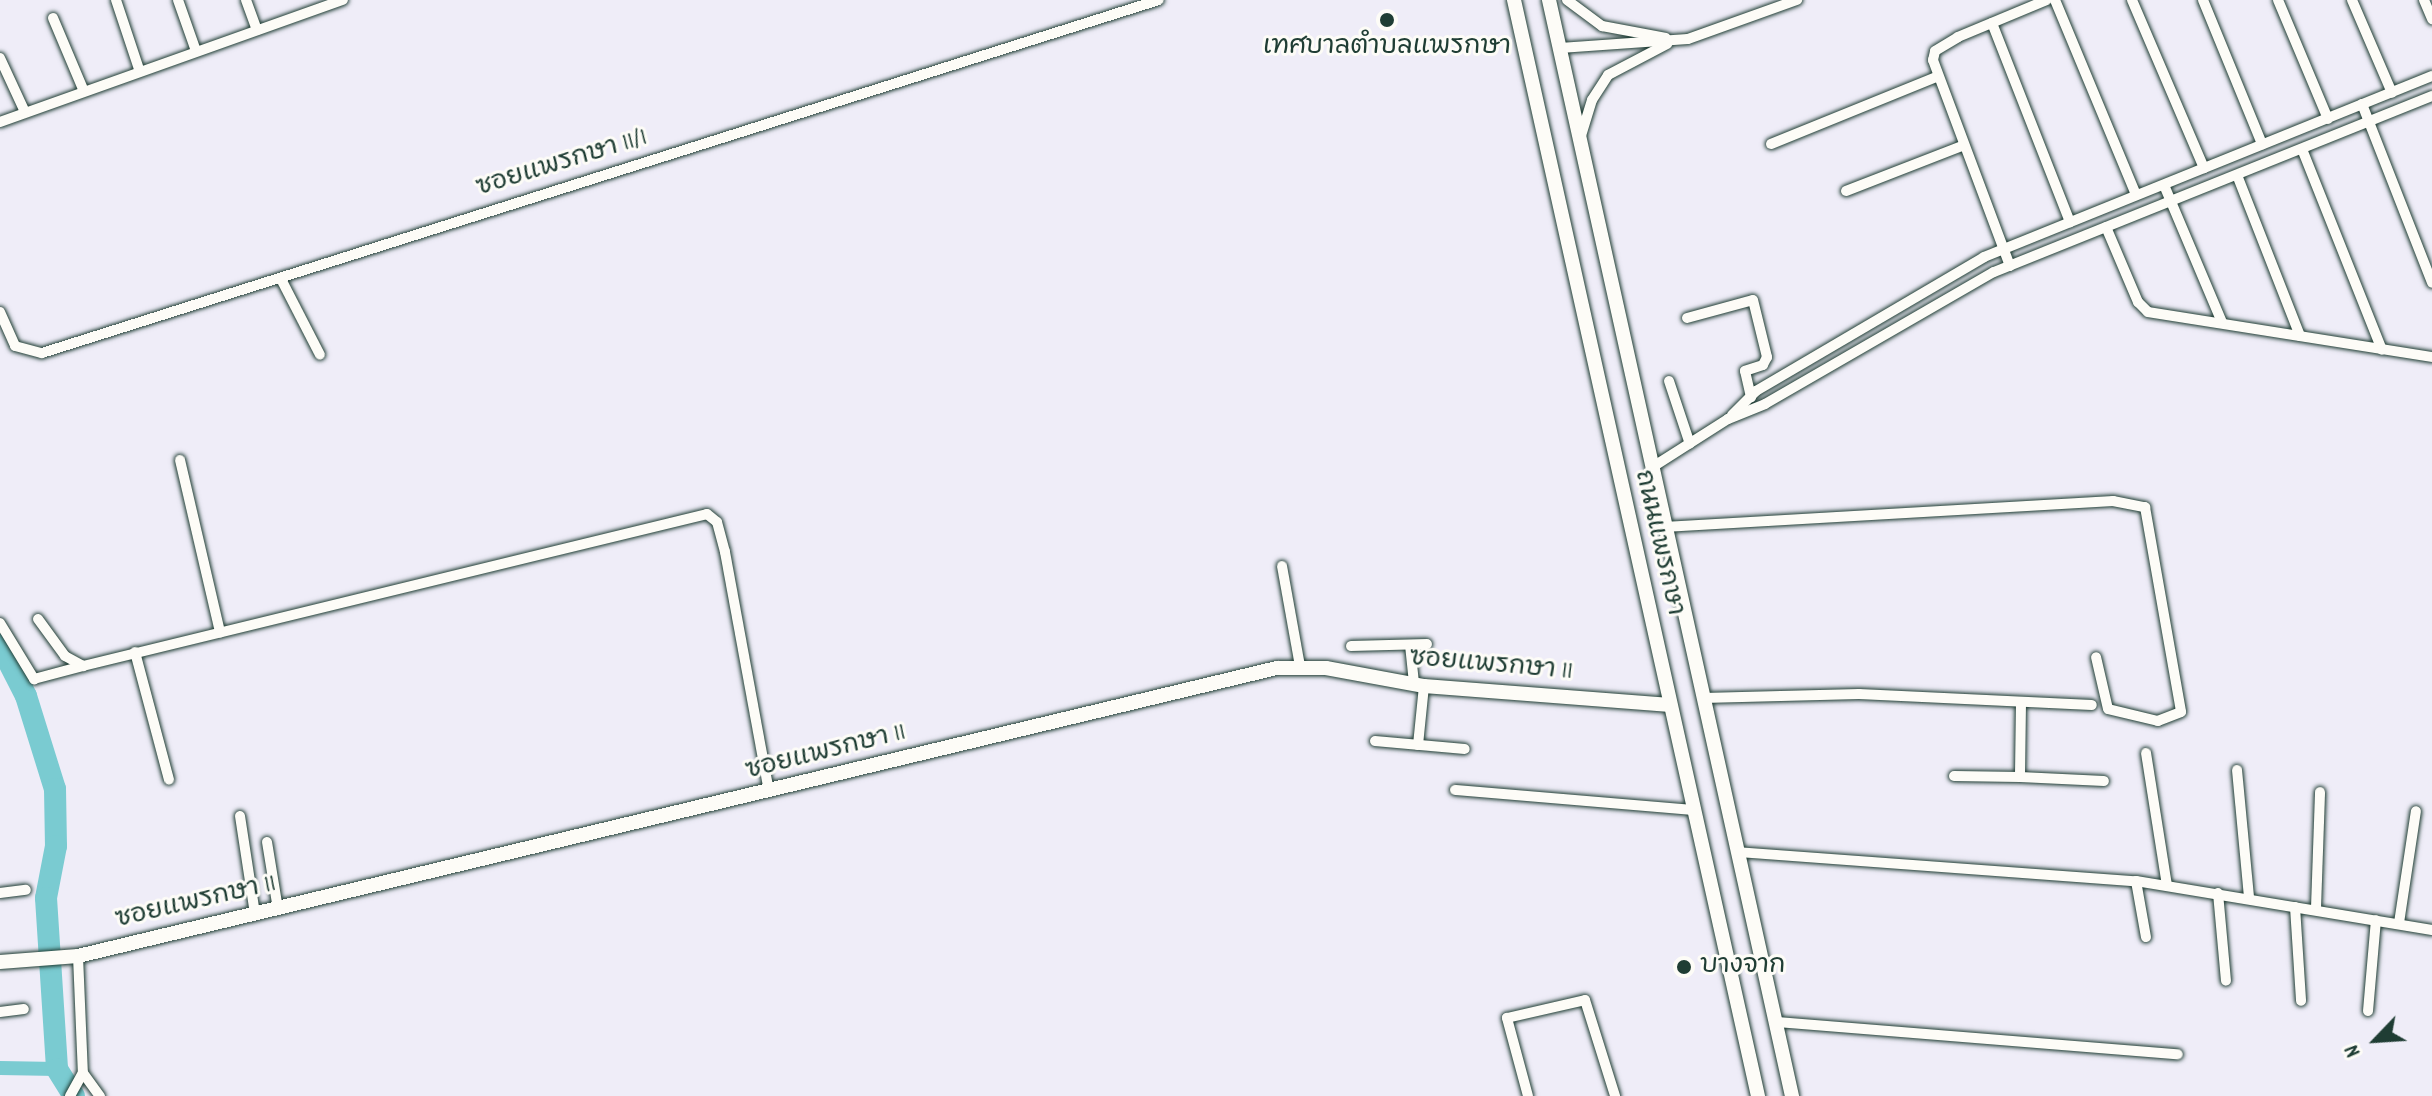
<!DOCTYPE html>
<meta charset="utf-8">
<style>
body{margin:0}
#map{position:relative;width:2432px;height:1096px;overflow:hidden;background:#efedf8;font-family:Dekko,"Playpen Sans Thai",sans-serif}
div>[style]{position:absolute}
.canal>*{height:14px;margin:-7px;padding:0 7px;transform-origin:7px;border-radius:7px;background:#7acbd1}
.river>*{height:22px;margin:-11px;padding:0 11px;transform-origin:11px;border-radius:11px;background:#7acbd1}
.roads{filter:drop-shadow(0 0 2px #1f3d34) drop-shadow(0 0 2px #1f3d34)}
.minor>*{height:10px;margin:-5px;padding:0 5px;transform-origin:5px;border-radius:5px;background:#fdfcf7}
.tertiary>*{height:14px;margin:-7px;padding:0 7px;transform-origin:7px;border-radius:7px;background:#fdfcf7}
.secondary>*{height:14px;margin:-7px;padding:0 7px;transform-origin:7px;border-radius:7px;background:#fdfcf7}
.dots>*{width:22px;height:22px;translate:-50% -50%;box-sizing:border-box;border:4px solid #fdfcf7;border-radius:50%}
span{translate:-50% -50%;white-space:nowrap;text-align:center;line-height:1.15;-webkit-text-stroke:6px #fdfcf7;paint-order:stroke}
.poi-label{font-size:26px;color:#1f3d34}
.left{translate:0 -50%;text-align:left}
.street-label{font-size:26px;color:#1f3d34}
.north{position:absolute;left:2336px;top:1000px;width:80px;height:80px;-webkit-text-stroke:6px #fdfcf7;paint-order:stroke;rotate:245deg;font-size:22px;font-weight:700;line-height:32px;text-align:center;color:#1f3d34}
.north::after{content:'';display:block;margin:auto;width:28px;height:36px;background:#1f3d34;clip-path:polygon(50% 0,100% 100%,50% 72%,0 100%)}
</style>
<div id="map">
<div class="canal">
<div style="left:0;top:1068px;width:57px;rotate:1deg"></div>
</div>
<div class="river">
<div style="left:0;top:645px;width:57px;rotate:63deg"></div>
<div style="left:26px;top:696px;width:97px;rotate:72.7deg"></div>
<div style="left:55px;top:789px;width:57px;rotate:89deg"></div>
<div style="left:56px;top:846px;width:53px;rotate:100.9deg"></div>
<div style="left:46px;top:898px;width:171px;rotate:86.3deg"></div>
<div style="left:57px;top:1069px;width:32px;rotate:58deg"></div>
</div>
<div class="roads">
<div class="minor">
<div style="left:116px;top:0;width:73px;rotate:71.6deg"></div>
<div style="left:178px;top:0;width:54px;rotate:70.6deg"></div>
<div style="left:246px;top:0;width:32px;rotate:70deg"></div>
<div style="left:1567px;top:0;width:44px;rotate:36.6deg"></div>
<div style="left:1602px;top:26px;width:65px;rotate:10.6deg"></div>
<div style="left:2055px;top:0;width:211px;rotate:67.4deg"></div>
<div style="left:2132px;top:0;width:183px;rotate:66.8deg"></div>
<div style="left:2203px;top:0;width:156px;rotate:67.7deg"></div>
<div style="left:2278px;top:0;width:129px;rotate:67.2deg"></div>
<div style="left:2352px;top:0;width:101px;rotate:66.7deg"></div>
<div style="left:2424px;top:0;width:21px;rotate:67deg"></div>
<div style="left:53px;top:18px;width:77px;rotate:67.1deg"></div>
<div style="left:1992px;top:23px;width:214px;rotate:68.6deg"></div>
<div style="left:1560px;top:48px;width:128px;rotate:-4deg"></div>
<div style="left:1688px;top:39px;width:116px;rotate:-19.7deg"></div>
<div style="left:0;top:58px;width:57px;rotate:65.2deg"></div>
<div style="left:2362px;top:104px;width:192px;rotate:68.6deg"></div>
<div style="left:0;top:122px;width:364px;rotate:-19.6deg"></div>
<div style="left:1580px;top:139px;width:41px;rotate:-72.9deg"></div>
<div style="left:1592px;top:100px;width:30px;rotate:-57deg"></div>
<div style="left:1608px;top:75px;width:67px;rotate:-27.7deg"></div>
<div style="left:1771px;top:144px;width:178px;rotate:-22.1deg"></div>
<div style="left:2302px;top:149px;width:216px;rotate:68.3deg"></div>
<div style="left:2237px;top:175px;width:173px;rotate:68.6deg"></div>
<div style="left:2164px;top:185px;width:149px;rotate:67.1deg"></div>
<div style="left:1846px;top:191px;width:124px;rotate:-21.2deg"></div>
<div style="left:2106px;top:227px;width:82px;rotate:66.9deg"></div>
<div style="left:2138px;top:302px;width:14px;rotate:45deg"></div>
<div style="left:2148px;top:312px;width:288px;rotate:9deg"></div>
<div style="left:2010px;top:266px;width:220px;rotate:-110.5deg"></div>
<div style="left:1933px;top:60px;width:9px;rotate:-77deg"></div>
<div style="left:1935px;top:51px;width:27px;rotate:-31deg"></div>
<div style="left:1958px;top:37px;width:96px;rotate:-22.6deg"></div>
<div style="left:281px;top:279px;width:85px;rotate:62.8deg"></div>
<div style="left:0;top:312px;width:37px;rotate:66deg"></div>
<div style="left:15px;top:346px;width:28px;rotate:15deg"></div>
<div style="left:42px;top:353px;width:1171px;rotate:-17.54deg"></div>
<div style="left:1687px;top:318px;width:68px;rotate:-15.3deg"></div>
<div style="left:1753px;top:300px;width:59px;rotate:76.2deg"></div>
<div style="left:1767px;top:357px;width:9px;rotate:117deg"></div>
<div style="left:1763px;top:365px;width:19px;rotate:162deg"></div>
<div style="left:1745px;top:371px;width:27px;rotate:77deg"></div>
<div style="left:1669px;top:381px;width:66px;rotate:71.6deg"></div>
<div style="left:1732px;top:415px;width:34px;rotate:-45deg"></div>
<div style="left:1756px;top:391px;width:264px;rotate:-30.4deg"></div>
<div style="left:1984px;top:257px;width:483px;rotate:-22deg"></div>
<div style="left:180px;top:460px;width:177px;rotate:76.9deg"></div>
<div style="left:1651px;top:468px;width:91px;rotate:-32.5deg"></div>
<div style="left:1728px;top:419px;width:40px;rotate:-22deg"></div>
<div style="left:1765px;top:404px;width:264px;rotate:-30deg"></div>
<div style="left:1994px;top:272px;width:472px;rotate:-21.9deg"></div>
<div style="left:1664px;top:527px;width:450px;rotate:-3.3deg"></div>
<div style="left:2113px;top:501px;width:33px;rotate:11deg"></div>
<div style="left:2145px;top:507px;width:208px;rotate:80deg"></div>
<div style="left:2181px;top:712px;width:25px;rotate:159deg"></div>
<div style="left:2158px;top:721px;width:51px;rotate:-166.5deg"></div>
<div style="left:2108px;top:709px;width:53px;rotate:-103deg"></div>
<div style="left:1282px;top:566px;width:102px;rotate:79.8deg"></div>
<div style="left:38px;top:619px;width:46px;rotate:53.9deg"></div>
<div style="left:65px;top:656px;width:21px;rotate:29deg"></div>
<div style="left:83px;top:666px;width:642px;rotate:-13.69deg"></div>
<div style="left:707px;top:514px;width:13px;rotate:39deg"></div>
<div style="left:717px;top:522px;width:31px;rotate:75deg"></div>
<div style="left:725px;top:552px;width:243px;rotate:79.6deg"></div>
<div style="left:0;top:623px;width:66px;rotate:58.7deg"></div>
<div style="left:34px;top:679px;width:51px;rotate:-14.9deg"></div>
<div style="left:1410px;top:645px;width:39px;rotate:84deg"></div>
<div style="left:1351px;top:646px;width:76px;rotate:-1.5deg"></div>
<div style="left:135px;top:652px;width:132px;rotate:75.1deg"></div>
<div style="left:1703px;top:698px;width:156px;rotate:-1.5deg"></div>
<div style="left:1859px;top:694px;width:233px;rotate:2.7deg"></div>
<div style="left:2021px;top:703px;width:74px;rotate:90.8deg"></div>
<div style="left:2020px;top:777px;width:84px;rotate:2.7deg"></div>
<div style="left:1375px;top:741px;width:90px;rotate:5.1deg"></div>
<div style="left:1418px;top:745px;width:59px;rotate:-84.2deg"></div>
<div style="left:2146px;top:753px;width:134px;rotate:81deg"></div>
<div style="left:2237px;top:770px;width:129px;rotate:84.6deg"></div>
<div style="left:1954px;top:776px;width:66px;rotate:0.9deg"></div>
<div style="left:1455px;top:790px;width:240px;rotate:4.8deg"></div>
<div style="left:240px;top:816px;width:99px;rotate:81.3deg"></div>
<div style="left:267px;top:842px;width:68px;rotate:80.7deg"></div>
<div style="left:1737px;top:852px;width:400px;rotate:4.2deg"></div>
<div style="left:2136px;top:881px;width:300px;rotate:9.4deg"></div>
<div style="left:2136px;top:881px;width:57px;rotate:79.9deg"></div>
<div style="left:0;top:893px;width:26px;rotate:-7deg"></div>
<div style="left:2218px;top:893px;width:88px;rotate:84.8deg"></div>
<div style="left:2295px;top:907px;width:94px;rotate:86.3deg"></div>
<div style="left:2316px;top:908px;width:116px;rotate:-88deg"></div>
<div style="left:2399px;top:923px;width:113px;rotate:-81.4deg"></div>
<div style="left:78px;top:956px;width:117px;rotate:87.6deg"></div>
<div style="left:83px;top:1073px;width:29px;rotate:54deg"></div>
<div style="left:2368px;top:1011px;width:91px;rotate:-85deg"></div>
<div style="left:0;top:1012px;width:24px;rotate:-7deg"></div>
<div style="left:1776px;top:1022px;width:403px;rotate:4.6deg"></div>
<div style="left:70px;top:1096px;width:26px;rotate:-61deg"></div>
<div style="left:1528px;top:1096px;width:81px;rotate:-105.1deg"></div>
<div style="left:1507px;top:1018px;width:80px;rotate:-13deg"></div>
<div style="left:1585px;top:1000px;width:101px;rotate:72.6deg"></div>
</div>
<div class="tertiary">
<div style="left:0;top:962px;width:78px;rotate:-4.4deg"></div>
<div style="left:78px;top:956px;width:1233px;rotate:-13.51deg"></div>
<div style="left:1277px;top:668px;width:49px"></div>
<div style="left:1326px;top:668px;width:100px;rotate:10.4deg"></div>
<div style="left:1424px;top:686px;width:247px;rotate:4.4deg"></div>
</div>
<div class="secondary">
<div style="left:1514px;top:0;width:1123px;rotate:77.45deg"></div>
<div style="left:1549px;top:0;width:1123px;rotate:77.5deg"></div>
</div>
</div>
<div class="dots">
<div style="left:1387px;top:20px;background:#1f3d34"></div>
<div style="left:1684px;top:967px;background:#1f3d34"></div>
</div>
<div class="poi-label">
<span style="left:1387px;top:48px">เทศบาลตำบลแพรกษา</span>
<span class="left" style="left:1700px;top:967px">บางจาก</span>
</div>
<div class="street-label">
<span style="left:562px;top:164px;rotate:-17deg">ซอยแพรกษา 11/1</span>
<span style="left:1658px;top:543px;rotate:77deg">ถนนแพรกษา</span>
<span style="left:1491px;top:666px;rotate:5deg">ซอยแพรกษา 11</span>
<span style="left:826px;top:753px;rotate:-14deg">ซอยแพรกษา 11</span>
<span style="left:196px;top:903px;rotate:-13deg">ซอยแพรกษา 11</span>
</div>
<div class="north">N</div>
</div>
